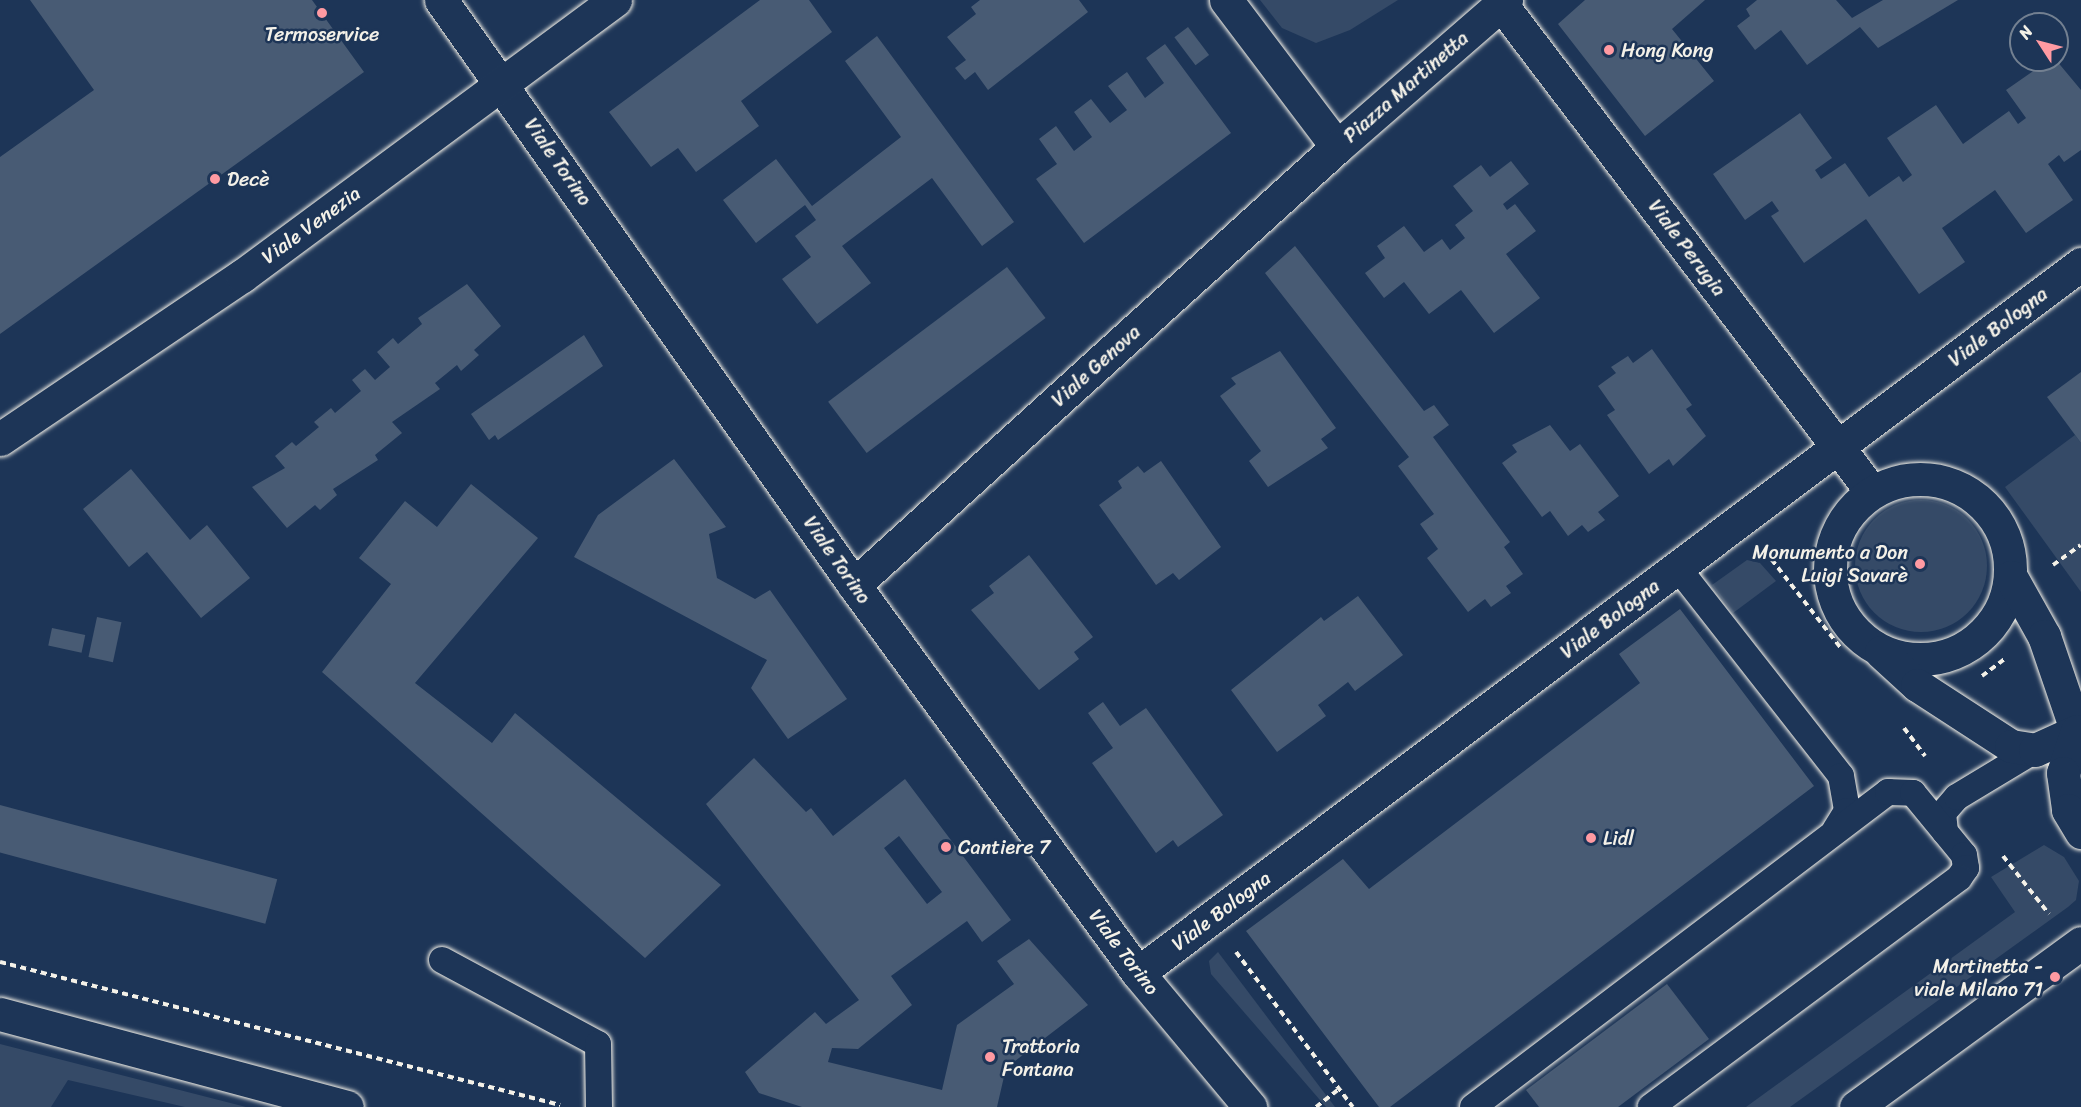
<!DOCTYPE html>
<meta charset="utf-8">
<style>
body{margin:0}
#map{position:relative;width:2081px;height:1107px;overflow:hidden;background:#1d3557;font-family:Sriracha,sans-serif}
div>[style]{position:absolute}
.green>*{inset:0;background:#354a67}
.round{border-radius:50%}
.building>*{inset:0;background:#485b74;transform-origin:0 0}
.path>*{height:4px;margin-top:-2px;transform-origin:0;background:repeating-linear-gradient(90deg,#f4f1e8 0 6px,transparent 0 10.5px)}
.roads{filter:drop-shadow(0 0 2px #f4f1e8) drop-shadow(0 0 2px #f4f1e8)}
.service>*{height:26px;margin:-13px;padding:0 13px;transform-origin:13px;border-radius:13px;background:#1d3557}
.minor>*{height:33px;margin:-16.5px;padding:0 16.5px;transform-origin:16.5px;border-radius:16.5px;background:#1d3557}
.minor>.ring{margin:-16.5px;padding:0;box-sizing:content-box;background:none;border:33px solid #1d3557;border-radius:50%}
.tertiary>*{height:33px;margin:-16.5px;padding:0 16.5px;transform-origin:16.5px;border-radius:16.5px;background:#1d3557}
.dots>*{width:16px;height:16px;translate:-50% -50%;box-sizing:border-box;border:3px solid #1d3557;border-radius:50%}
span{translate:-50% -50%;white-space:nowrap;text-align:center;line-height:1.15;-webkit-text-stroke:5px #1d3557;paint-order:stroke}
.poi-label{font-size:20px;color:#f4f1e8}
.left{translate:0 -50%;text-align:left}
.right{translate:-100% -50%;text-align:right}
.street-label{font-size:20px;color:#f4f1e8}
.north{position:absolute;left:2009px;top:12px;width:60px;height:60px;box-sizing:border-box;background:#1d3557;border:2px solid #738091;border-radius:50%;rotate:306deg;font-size:16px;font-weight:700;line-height:24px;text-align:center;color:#f4f1e8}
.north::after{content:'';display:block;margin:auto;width:21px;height:27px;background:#ff9aa2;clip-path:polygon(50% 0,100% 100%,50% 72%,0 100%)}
</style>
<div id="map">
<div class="green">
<div style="clip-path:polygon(1260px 0,1398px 0,1350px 30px,1316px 43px,1282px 28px)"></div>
<div style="clip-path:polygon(2075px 435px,2081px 443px,2081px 592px,2005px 487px)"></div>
<div class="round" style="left:1855px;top:500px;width:132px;height:132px"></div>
<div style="clip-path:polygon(1747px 560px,1760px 563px,1776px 581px,1733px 613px,1712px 585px)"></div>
<div style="clip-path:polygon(2044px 845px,2064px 857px,2079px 881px,2076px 900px,2068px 907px,1790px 1107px,1746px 1107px,2015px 912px,1991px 877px)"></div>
<div style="clip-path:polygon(1218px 952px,1335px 1107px,1326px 1107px,1211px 974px,1209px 961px)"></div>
<div style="clip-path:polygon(0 1044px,246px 1107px,185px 1107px,68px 1080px,51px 1107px,0 1107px)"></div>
</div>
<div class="building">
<div style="clip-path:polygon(30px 0,312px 0,364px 72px,0 334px,0 157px,94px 90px)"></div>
<div style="clip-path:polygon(760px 0,809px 0,832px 32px,741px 101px,759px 126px,696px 172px,678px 148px,651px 167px,609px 112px)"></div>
<div style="clip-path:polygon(980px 0,1079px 0,1088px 12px,988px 90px,975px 72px,965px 80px,955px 68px,966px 60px,947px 37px,976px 14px,971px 7px)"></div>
<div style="clip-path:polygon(1585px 0,1705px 0,1672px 29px,1714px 81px,1645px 136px,1558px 24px)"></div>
<div style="clip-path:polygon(1757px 0,1836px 0,1852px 18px,1883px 0,1958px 0,1878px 48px,1860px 27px,1807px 65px,1781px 30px,1755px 50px,1737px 26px,1750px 16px,1746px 9px)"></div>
<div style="left:1188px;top:27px;width:35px;height:17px;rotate:53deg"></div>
<div style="clip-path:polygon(877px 36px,1014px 222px,982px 246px,932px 178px,842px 246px,871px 283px,817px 324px,782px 279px,811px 257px,795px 236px,816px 220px,805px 205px,756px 243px,723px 200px,776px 159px,812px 206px,901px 137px,845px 61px)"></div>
<div style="clip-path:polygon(1165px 44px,1231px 133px,1084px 243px,1036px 179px,1057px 164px,1039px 139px,1056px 126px,1074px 151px,1092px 137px,1074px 112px,1091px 99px,1110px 123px,1127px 110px,1108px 86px,1127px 72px,1145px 98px,1164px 83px,1146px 58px)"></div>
<div style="clip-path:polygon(2049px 60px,2056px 60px,2081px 90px,2081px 150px,2064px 162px,2059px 155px,2048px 164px,2073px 200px,2026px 233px,1995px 190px,1942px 228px,1965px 262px,1919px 294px,1866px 219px,1804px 263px,1771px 216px,1779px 211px,1772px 201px,1745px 220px,1713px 174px,1800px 113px,1832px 158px,1815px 170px,1821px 179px,1845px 163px,1869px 197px,1899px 176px,1903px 182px,1912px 175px,1887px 138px,1936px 105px,1963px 144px,2009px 111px,2018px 124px,2026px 118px,2006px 90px)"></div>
<div style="clip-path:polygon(1511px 161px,1529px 184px,1503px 204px,1507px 210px,1515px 204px,1536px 231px,1506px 254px,1540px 298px,1494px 333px,1461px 290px,1429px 314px,1404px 282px,1384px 298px,1365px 273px,1385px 258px,1377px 246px,1404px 226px,1424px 252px,1442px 239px,1450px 250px,1465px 238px,1455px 225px,1473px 211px,1453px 186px,1481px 165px,1490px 177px)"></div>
<div style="clip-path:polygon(1295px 246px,1424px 411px,1434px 405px,1449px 425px,1433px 437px,1510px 542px,1504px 547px,1523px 574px,1506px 586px,1511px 593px,1491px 607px,1485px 599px,1468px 612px,1427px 558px,1438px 549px,1420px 524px,1434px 514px,1398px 466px,1409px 457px,1265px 273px)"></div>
<div style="left:1007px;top:267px;width:64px;height:224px;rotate:53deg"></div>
<div style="clip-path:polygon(467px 284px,501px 326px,474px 350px,479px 355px,461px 371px,457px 365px,435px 383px,440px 389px,392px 422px,402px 433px,375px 455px,378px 460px,333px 489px,337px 495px,320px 510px,315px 505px,287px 528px,252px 487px,285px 468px,275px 456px,292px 442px,296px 446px,319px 427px,314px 422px,331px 408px,335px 413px,361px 391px,352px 380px,365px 369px,375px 380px,390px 367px,377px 352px,393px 338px,398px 344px,422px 324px,418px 318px)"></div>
<div style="clip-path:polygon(584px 335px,603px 366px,498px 440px,495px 435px,489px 440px,471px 414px)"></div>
<div style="clip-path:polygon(1652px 349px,1692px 405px,1686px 409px,1706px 436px,1673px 466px,1669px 459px,1649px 474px,1607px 415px,1615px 410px,1598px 386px,1616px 373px,1611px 367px,1628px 356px,1633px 363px)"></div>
<div style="clip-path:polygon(1280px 351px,1336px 428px,1321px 439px,1328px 448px,1268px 487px,1249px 461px,1261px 451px,1220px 396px,1236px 384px,1231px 378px)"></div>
<div style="clip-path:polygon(2081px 372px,2081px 443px,2047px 397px)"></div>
<div style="clip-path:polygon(1550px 425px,1570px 451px,1580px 444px,1619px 496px,1598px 512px,1605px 520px,1588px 532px,1582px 525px,1568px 536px,1550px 511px,1542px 517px,1502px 463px,1517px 452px,1512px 445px)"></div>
<div style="clip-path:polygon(674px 459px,726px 527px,709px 534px,717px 578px,755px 599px,770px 590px,847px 699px,788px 739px,751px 688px,767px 660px,574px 557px,598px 515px)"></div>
<div style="clip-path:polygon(1161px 461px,1221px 547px,1179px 580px,1173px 573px,1156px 585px,1099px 505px,1122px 488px,1118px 481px,1138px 466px,1144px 473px)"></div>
<div style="clip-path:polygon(131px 469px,190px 540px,207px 525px,250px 578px,201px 618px,147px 552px,129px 567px,83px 509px)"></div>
<div style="clip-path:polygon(471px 484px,538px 538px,415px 683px,492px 743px,515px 713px,721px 885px,645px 958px,322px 672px,391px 584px,359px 558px,405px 501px,437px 527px)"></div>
<div style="clip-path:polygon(1029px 555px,1093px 637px,1074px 652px,1079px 659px,1039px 690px,971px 610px,994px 593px,989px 586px)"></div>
<div style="clip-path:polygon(1358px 596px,1403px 655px,1355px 691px,1348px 682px,1334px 693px,1318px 705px,1326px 716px,1277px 752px,1231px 690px,1321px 617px,1324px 621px)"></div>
<div style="clip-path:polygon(1680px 609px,1814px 786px,1390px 1107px,1379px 1107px,1246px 931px,1343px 859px,1369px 889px,1640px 683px,1619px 654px)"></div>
<div style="left:97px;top:617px;width:25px;height:41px;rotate:12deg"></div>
<div style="left:52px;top:628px;width:34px;height:18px;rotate:12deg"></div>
<div style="clip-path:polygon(1103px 702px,1120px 726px,1146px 708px,1223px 815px,1178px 847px,1173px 840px,1156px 853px,1092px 763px,1113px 748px,1088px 713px)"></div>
<div style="clip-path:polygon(evenodd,754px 758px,806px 812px,811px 808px,833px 836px,905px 779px,1011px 920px,982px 942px,967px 921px,891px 976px,912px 1005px,858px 1049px,832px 1048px,828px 1062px,942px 1090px,957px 1025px,1014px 984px,997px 961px,1029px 939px,1088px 1005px,1006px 1068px,997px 1107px,802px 1107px,759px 1093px,745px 1072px,815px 1012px,826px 1024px,859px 1000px,706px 804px,754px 758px,899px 836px,942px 892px,927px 904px,884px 848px,899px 836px)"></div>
<div style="left:0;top:805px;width:287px;height:46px;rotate:15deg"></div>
<div style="clip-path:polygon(1667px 984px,1709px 1039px,1618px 1107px,1539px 1107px,1526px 1090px)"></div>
</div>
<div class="path">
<div style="left:1765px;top:551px;width:122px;rotate:52deg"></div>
<div style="left:2053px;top:565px;width:34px;rotate:-36deg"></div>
<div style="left:1982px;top:676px;width:31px;rotate:-37deg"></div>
<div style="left:1904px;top:728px;width:35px;rotate:53deg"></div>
<div style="left:2003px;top:856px;width:74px;rotate:51.6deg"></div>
<div style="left:1236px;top:952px;width:194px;rotate:53deg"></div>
<div style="left:0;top:962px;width:578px;rotate:14.32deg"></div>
<div style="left:1316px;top:1107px;width:29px;rotate:-38deg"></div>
</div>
<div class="roads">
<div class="service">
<div style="left:1678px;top:568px;width:264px;rotate:51.9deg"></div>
<div style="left:1841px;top:776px;width:36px;rotate:80deg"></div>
<div style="left:1847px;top:811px;width:22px;rotate:122deg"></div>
<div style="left:1945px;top:832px;width:19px;rotate:-96deg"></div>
<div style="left:1943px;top:813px;width:21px;rotate:-49deg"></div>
<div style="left:1957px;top:797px;width:91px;rotate:-31.1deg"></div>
<div style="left:442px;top:960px;width:177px;rotate:28.3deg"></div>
<div style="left:598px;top:1044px;width:63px;rotate:89.1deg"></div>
<div style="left:1473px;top:1107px;width:521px;rotate:-37.2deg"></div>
<div style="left:1888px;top:792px;width:25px;rotate:2deg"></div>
<div style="left:1913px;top:793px;width:80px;rotate:50.6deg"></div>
<div style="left:1964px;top:855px;width:13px;rotate:81deg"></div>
<div style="left:1966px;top:868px;width:12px;rotate:125deg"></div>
<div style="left:1959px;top:878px;width:384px;rotate:143.4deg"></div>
</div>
<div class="minor">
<div style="left:441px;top:0;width:716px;rotate:54.78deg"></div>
<div style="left:854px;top:585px;width:481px;rotate:53.8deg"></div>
<div style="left:1138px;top:973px;width:175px;rotate:50.1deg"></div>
<div style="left:1226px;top:0;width:184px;rotate:52.9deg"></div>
<div style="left:1337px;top:147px;width:224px;rotate:-41deg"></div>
<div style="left:1501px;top:4px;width:613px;rotate:52.76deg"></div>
<div style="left:0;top:439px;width:292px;rotate:-34deg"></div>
<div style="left:242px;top:276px;width:464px;rotate:-36.5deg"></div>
<div class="ring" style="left:1830px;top:479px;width:147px;height:147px"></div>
<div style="left:2011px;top:577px;width:68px;rotate:60.8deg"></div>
<div style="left:2044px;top:636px;width:114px;rotate:71.1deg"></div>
<div style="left:854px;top:585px;width:652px;rotate:-42.2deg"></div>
<div style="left:1881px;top:652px;width:49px;rotate:42.5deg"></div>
<div style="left:1917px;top:685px;width:112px;rotate:33deg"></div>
<div style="left:2011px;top:746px;width:24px;rotate:9deg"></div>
<div style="left:2035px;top:750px;width:46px;rotate:-24.3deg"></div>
<div style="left:2077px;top:731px;width:44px;rotate:108.4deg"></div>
<div style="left:2063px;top:773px;width:37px;rotate:82deg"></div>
<div style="left:2068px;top:810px;width:26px;rotate:59deg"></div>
<div style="left:1138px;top:973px;width:1180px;rotate:-36.94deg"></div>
</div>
<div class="tertiary">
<div style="left:0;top:1014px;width:359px;rotate:15deg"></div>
<div style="left:1856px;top:1107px;width:278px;rotate:-36.1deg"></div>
</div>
</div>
<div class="dots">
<div style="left:322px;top:13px;background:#ff9aa2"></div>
<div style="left:1609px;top:50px;background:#ff9aa2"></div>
<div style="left:215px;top:179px;background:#ff9aa2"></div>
<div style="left:1920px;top:564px;background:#ff9aa2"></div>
<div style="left:1591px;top:838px;background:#ff9aa2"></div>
<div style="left:946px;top:847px;background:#ff9aa2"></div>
<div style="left:2055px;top:977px;background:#ff9aa2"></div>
<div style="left:990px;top:1057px;background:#ff9aa2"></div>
</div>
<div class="poi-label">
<span style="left:322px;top:34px">Termoservice</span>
<span class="left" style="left:1621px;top:50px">Hong Kong</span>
<span class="left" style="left:227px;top:179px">Decè</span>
<span class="right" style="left:1908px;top:564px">Monumento a Don<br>Luigi Savarè</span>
<span class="left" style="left:1603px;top:838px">Lidl</span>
<span class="left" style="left:958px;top:847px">Cantiere 7</span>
<span class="right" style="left:2043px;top:978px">Martinetta -<br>viale Milano 71</span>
<span class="left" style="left:1002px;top:1058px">Trattoria<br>Fontana</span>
</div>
<div class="street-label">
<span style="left:1406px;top:87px;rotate:-41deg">Piazza Martinetta</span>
<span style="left:558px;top:162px;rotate:55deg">Viale Torino</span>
<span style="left:311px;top:225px;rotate:-36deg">Viale Venezia</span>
<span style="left:1687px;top:248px;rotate:53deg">Viale Perugia</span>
<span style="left:1998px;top:327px;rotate:-37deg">Viale Bologna</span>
<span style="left:1096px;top:366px;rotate:-42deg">Viale Genova</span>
<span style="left:837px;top:560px;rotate:55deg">Viale Torino</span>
<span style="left:1610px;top:619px;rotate:-37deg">Viale Bologna</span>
<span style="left:1221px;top:911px;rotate:-37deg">Viale Bologna</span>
<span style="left:1124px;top:952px;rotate:53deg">Viale Torino</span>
</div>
<div class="north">N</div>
</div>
